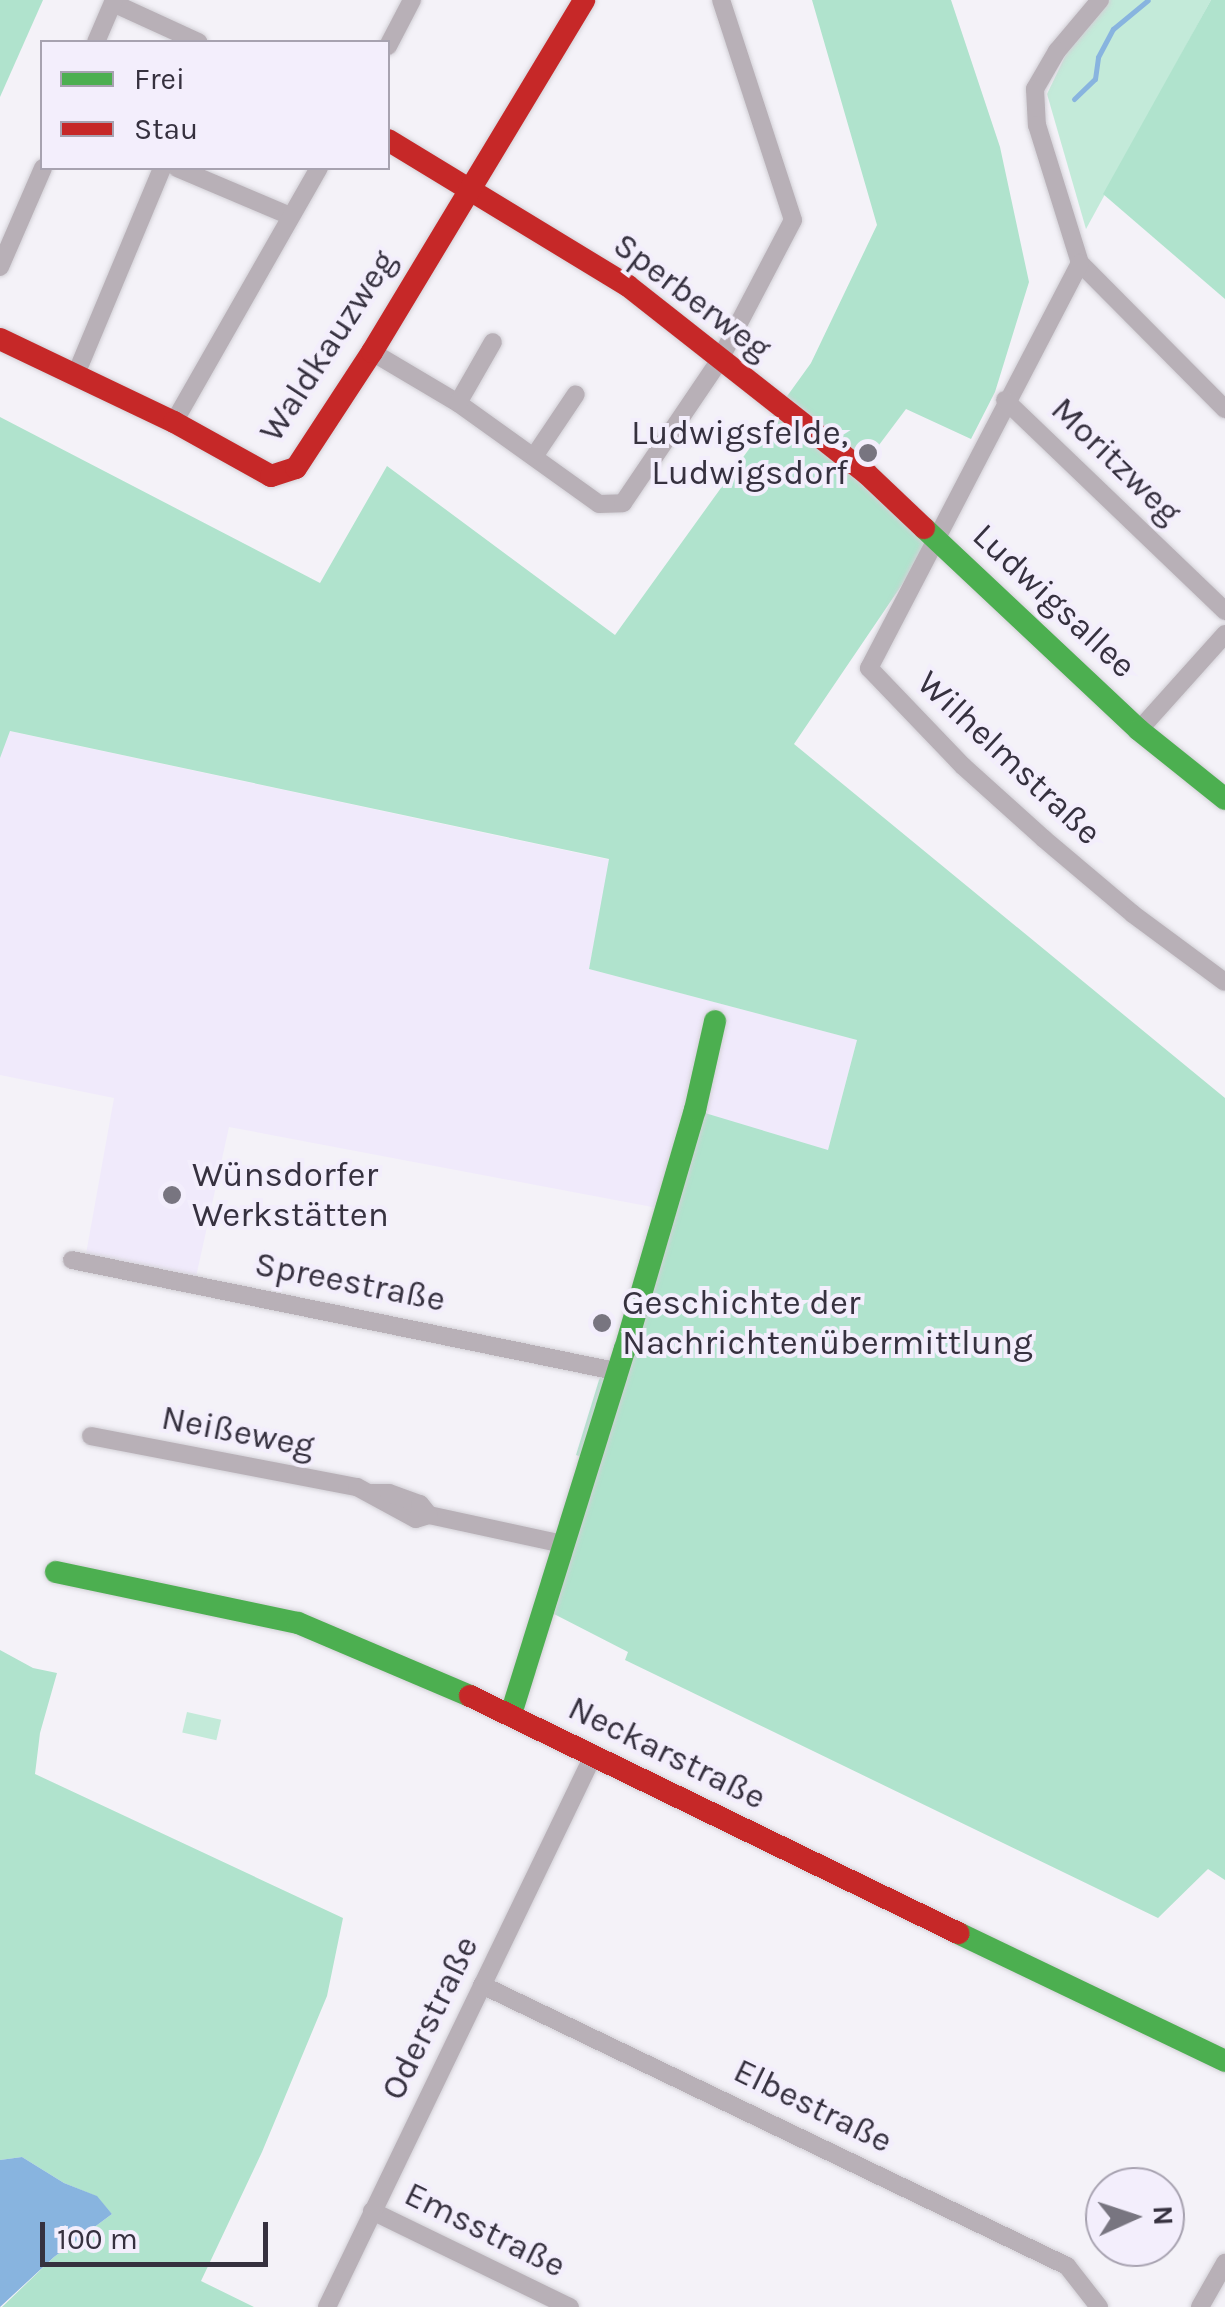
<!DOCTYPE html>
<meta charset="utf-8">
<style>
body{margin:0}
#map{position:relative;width:1225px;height:2307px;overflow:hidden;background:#f4f2f8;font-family:Karla,sans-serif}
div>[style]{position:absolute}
.built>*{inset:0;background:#f0eafb}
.green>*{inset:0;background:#c3ead9;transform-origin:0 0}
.forest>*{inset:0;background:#b0e3cd}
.water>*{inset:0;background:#88b4df}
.stream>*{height:5px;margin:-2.5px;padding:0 2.5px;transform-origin:2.5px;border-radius:2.5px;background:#88b4df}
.roads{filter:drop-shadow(0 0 2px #d2d0d6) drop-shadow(0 0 2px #d2d0d6)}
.street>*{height:18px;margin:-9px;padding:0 9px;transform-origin:9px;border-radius:9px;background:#b8b0b7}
.fast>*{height:22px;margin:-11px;padding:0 11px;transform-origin:11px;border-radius:11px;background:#4caf50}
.jam>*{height:22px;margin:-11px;padding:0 11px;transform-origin:11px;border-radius:11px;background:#c62828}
.dots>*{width:28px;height:28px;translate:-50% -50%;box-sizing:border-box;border:5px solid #f3eefc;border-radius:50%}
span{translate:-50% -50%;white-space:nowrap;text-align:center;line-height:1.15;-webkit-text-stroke:8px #f3eefc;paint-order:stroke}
.street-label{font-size:35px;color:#36313f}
.poi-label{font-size:35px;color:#36313f}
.right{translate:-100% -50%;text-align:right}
.left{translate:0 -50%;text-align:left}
.legend{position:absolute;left:40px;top:40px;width:350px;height:130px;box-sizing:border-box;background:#f3eefc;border:2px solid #a7a2b0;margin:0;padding:12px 18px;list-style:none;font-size:30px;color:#36313f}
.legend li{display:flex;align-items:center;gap:20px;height:50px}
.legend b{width:50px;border:2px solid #a7a2b0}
.north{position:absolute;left:1085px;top:2167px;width:100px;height:100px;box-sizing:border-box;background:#f3eefc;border:2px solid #a7a2b0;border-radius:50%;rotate:87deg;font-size:28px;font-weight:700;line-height:40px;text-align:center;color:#36313f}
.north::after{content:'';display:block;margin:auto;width:35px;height:45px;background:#787580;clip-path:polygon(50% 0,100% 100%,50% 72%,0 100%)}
.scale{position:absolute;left:40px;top:2222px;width:228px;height:45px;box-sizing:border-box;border:5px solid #36313f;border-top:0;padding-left:12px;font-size:30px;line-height:35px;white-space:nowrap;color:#36313f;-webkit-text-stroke:8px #f3eefc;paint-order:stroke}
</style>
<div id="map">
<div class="built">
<div style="clip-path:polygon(9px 731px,610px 860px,589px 969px,857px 1040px,828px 1150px,668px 1210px,229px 1127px,196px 1277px,86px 1254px,114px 1098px,0 1075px,0 758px)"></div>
</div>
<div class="green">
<div style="clip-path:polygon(1109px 0,1211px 0,1086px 229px,1047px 94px,1070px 46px)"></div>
<div style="left:187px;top:1712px;width:35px;height:21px;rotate:13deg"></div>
</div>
<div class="forest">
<div style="clip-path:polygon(0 0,43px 0,0 97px)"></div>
<div style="clip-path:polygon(812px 0,951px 0,1000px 147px,1029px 282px,995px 392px,971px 439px,906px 409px,858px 473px,935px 536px,794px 744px,1225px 1098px,1225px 1880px,1208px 1869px,1158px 1918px,625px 1660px,628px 1652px,554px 1614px,598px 1463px,576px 1455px,599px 1380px,646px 1284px,695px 1110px,828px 1150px,857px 1040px,589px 969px,609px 859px,10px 731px,0 758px,0 417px,320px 583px,387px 466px,615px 635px,811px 363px,877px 225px)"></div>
<div style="clip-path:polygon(1211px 0,1225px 0,1225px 299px,1103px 194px)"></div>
<div style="clip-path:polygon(0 1650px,33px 1668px,57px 1673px,40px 1733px,35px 1774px,343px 1918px,327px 1996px,262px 2152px,201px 2281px,254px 2307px,2px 2307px,54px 2257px,112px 2214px,96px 2196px,64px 2183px,22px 2157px,0 2160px)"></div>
</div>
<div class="water">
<div style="clip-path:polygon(22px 2157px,64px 2183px,97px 2196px,112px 2214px,54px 2257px,0 2307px,0 2160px)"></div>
</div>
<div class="stream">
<div style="left:1074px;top:99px;width:29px;rotate:-44deg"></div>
<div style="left:1095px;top:79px;width:22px;rotate:-82deg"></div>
<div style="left:1098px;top:57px;width:32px;rotate:-62deg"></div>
<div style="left:1113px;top:29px;width:45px;rotate:-39.6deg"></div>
</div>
<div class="roads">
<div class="street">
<div style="left:1100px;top:0;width:67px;rotate:130.1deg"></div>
<div style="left:1057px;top:51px;width:44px;rotate:120.1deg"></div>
<div style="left:1035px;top:89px;width:36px;rotate:87deg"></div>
<div style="left:1037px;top:125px;width:145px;rotate:72.7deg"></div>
<div style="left:1080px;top:263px;width:206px;rotate:45.2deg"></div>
<div style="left:113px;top:3px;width:94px;rotate:24.6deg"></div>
<div style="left:96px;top:42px;width:46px;rotate:-66.8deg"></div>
<div style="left:388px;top:46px;width:52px;rotate:-62.4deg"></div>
<div style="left:177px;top:168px;width:123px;rotate:23deg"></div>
<div style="left:1080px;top:263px;width:457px;rotate:117.5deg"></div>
<div style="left:869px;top:668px;width:136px;rotate:46.2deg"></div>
<div style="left:963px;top:766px;width:109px;rotate:42deg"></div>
<div style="left:1044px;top:839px;width:116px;rotate:40.1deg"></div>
<div style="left:1133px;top:914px;width:114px;rotate:36.5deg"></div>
<div style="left:0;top:267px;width:108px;rotate:-66.5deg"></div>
<div style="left:372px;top:352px;width:100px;rotate:30.7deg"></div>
<div style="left:458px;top:403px;width:173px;rotate:35.6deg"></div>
<div style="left:599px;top:504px;width:24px;rotate:-2deg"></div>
<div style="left:623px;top:503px;width:171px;rotate:-55.9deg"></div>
<div style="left:719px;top:361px;width:159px;rotate:-62.3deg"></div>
<div style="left:793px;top:220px;width:231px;rotate:-108.1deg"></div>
<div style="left:76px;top:374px;width:223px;rotate:-67.3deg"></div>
<div style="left:1005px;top:400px;width:305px;rotate:43.8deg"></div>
<div style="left:458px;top:403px;width:70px;rotate:-60.2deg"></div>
<div style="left:174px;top:422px;width:292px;rotate:-60.3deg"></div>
<div style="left:535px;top:455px;width:73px;rotate:-56.1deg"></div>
<div style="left:1139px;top:730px;width:129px;rotate:-48.1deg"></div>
<div style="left:72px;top:1260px;width:554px;rotate:11.55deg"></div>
<div style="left:91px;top:1436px;width:271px;rotate:10.9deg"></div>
<div style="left:357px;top:1487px;width:67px;rotate:28.5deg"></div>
<div style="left:416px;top:1519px;width:14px;rotate:-17deg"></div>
<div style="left:429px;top:1515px;width:137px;rotate:12.2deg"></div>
<div style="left:372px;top:1493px;width:17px"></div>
<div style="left:389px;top:1493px;width:33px;rotate:20deg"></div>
<div style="left:420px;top:1504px;width:14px;rotate:51deg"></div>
<div style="left:482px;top:1985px;width:649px;rotate:25.66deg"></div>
<div style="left:1067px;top:2266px;width:52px;rotate:52deg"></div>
<div style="left:372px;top:2211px;width:220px;rotate:25.9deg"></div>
<div style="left:327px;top:2307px;width:610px;rotate:-64.23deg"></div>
<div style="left:1200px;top:2307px;width:51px;rotate:-60.4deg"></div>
</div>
<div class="fast">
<div style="left:924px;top:528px;width:295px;rotate:43.2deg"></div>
<div style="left:1139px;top:730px;width:110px;rotate:38.7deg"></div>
<div style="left:56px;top:1572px;width:247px;rotate:11.9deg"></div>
<div style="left:298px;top:1623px;width:187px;rotate:23deg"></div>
<div style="left:511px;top:1714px;width:382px;rotate:-72.7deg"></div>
<div style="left:625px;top:1349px;width:249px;rotate:-73.7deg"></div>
<div style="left:695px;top:1110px;width:91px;rotate:-77.3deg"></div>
<div style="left:958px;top:1933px;width:296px;rotate:25.6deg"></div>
</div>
<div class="jam">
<div style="left:388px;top:140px;width:281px;rotate:31.3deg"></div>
<div style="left:628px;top:286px;width:303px;rotate:38.2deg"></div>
<div style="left:866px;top:473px;width:80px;rotate:43.5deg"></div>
<div style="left:0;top:339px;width:193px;rotate:25.5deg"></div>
<div style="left:174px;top:422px;width:111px;rotate:29.1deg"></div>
<div style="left:271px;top:476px;width:26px;rotate:-18deg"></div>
<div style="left:296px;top:468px;width:139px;rotate:-56.8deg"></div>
<div style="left:372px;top:352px;width:411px;rotate:-58.9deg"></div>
<div style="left:470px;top:1696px;width:543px;rotate:25.9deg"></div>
</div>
</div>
<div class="dots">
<div style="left:868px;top:453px;background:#787580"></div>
<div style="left:172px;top:1195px;background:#787580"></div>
<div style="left:602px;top:1323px;background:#787580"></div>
</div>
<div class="street-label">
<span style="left:692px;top:297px;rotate:37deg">Sperberweg</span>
<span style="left:328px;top:346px;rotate:-57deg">Waldkauzweg</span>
<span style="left:1116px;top:461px;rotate:44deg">Moritzweg</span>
<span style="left:1054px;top:601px;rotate:43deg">Ludwigsallee</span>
<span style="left:1009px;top:758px;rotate:43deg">Wilhelmstraße</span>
<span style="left:350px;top:1282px;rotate:11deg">Spreestraße</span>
<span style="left:238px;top:1432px;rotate:11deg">Neißeweg</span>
<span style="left:667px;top:1753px;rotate:26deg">Neckarstraße</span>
<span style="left:430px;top:2018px;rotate:-64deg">Oderstraße</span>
<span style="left:813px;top:2106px;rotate:26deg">Elbestraße</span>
<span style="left:485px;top:2230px;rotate:26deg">Emsstraße</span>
</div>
<div class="poi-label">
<span class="right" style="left:848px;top:453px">Ludwigsfelde,<br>Ludwigsdorf</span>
<span class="left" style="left:192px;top:1195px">Wünsdorfer<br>Werkstätten</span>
<span class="left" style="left:622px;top:1323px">Geschichte der<br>Nachrichtenübermittlung</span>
</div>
<ul class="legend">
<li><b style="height:12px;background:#4caf50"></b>Frei</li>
<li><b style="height:12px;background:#c62828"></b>Stau</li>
</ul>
<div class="north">N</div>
<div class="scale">100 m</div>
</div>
